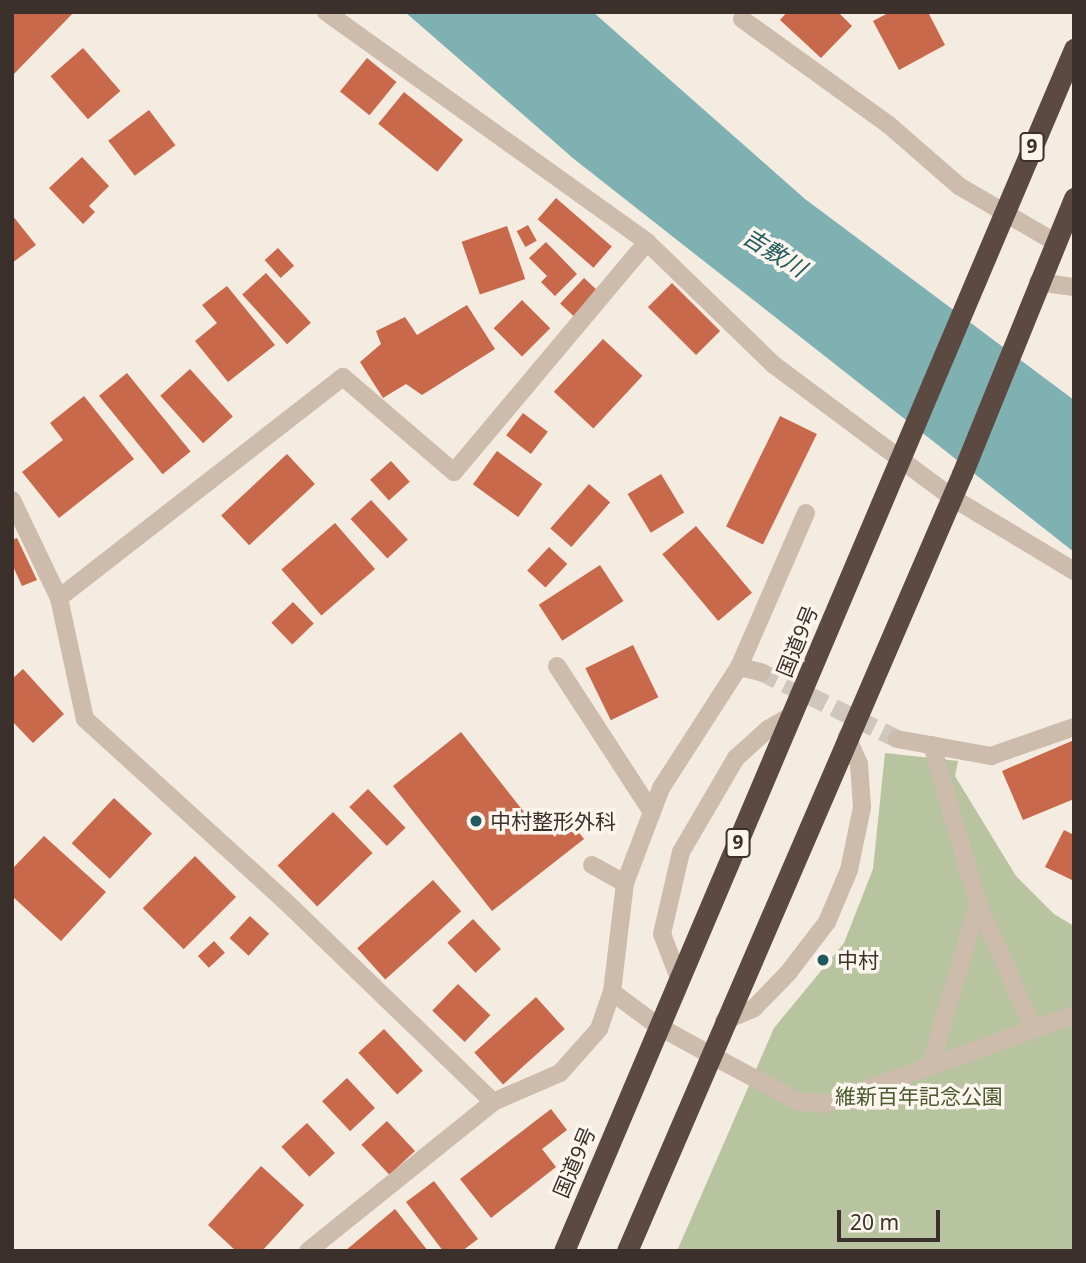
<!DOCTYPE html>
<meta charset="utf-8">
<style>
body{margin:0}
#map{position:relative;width:1086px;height:1263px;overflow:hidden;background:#f4ebe1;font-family:"Noto Sans","Noto Sans JP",sans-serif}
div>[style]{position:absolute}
.green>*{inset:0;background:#b8c4a0}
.water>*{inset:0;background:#7fb0b2}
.building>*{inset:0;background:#c8694b;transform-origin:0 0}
.street-tunnel>*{height:18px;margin-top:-9px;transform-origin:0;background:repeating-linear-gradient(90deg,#cfc6bd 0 18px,transparent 0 27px)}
.lane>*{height:18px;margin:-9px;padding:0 9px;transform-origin:9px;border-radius:9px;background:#cdbbac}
.street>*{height:18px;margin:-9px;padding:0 9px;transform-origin:9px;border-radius:9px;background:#cdbbac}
.highway>*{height:21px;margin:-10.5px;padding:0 10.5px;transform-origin:10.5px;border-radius:10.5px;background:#5c4a42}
.dots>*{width:19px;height:19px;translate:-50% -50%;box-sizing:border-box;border:4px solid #fbf5ee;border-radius:50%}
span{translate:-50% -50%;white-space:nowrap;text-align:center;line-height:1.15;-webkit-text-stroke:7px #fbf5ee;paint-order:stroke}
.shield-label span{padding:2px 5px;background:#fbf5ee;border:2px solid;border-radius:5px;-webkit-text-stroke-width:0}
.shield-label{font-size:19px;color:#3b302b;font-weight:700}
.street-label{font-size:21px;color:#3b302b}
.poi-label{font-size:21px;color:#3b302b}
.left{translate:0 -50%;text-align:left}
.park-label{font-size:21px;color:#4a5a2e}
.water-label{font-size:23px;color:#1f5a5e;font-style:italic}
.frame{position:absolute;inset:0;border:14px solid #3b302b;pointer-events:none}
.scale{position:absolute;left:837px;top:1210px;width:103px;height:32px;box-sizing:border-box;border:4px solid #3b302b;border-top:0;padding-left:9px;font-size:21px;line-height:24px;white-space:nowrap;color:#3b302b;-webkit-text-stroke:5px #fbf5ee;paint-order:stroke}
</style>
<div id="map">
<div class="green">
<div style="clip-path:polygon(885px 753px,958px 761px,955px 776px,1016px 876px,1054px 914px,1074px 926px,1074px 1251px,677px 1251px,774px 1028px,844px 943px,873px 869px)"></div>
</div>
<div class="water">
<div style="clip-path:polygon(405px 12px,593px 12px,805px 199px,1074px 400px,1074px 552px,574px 159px)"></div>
</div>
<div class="building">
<div style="clip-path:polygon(12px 12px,74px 12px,12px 76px)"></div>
<div style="clip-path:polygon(787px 12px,838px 12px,852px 26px,821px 58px,780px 20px)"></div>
<div style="clip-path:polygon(890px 12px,928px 12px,945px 45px,899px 70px,873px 21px)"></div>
<div style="left:83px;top:48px;width:57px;height:43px;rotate:49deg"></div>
<div style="left:367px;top:58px;width:38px;height:43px;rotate:39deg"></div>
<div style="left:404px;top:92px;width:76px;height:41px;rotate:39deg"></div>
<div style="left:149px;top:110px;width:44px;height:51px;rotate:53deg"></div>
<div style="clip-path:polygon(82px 157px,109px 186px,89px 206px,95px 212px,83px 224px,49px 188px)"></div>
<div style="left:556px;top:198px;width:74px;height:28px;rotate:41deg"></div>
<div style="clip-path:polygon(12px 215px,36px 245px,12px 263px)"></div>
<div style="left:528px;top:225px;width:18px;height:13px;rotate:61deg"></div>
<div style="left:507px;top:226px;width:56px;height:48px;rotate:71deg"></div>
<div style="clip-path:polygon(546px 242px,577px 274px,555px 296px,541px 282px,547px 276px,529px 258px)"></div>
<div style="left:278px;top:248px;width:24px;height:18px;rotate:48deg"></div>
<div style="left:266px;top:273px;width:67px;height:32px;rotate:48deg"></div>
<div style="left:584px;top:278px;width:22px;height:35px;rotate:43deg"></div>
<div style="left:672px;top:283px;width:68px;height:34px;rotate:45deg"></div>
<div style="clip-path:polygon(227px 286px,275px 345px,228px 382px,195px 341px,217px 323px,202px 305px)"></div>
<div style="left:522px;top:300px;width:40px;height:40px;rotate:45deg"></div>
<div style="clip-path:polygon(467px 305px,495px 349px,422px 395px,406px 384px,383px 398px,360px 362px,381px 344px,376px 331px,405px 317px,417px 335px)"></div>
<div style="left:603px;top:339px;width:54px;height:72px;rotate:43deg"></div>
<div style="left:190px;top:369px;width:64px;height:40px;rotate:48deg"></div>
<div style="left:127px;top:373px;width:101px;height:36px;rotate:51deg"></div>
<div style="clip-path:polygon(84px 396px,134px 459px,59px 518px,22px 472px,63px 440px,50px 423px)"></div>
<div style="left:523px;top:413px;width:31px;height:28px;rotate:37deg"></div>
<div style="left:780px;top:416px;width:41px;height:123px;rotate:26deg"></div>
<div style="left:497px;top:451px;width:56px;height:41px;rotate:36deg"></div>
<div style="left:287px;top:454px;width:41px;height:90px;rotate:47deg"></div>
<div style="left:391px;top:461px;width:28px;height:28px;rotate:48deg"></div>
<div style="left:661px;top:474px;width:45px;height:39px;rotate:59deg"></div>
<div style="left:589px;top:484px;width:28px;height:59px;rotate:41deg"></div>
<div style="left:371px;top:500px;width:54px;height:28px;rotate:47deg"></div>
<div style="left:335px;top:523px;width:61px;height:71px;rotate:49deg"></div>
<div style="left:696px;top:526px;width:87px;height:44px;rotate:50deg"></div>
<div style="clip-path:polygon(17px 538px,37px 580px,22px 586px,12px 564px,12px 540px)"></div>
<div style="left:549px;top:547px;width:25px;height:32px;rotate:43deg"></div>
<div style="left:600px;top:565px;width:43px;height:73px;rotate:57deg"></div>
<div style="left:293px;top:602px;width:30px;height:30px;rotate:46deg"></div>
<div style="left:633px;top:645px;width:58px;height:53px;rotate:64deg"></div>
<div style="clip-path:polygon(23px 669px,64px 714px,33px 743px,12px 721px,12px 679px)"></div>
<div style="clip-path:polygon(461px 732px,539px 831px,563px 812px,584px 839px,492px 911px,393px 786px)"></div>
<div style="clip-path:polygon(1074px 740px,1074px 799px,1023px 820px,1002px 771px)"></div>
<div style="left:368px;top:789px;width:54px;height:26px;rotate:46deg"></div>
<div style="left:114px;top:798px;width:52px;height:62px;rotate:43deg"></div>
<div style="left:333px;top:812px;width:57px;height:77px;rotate:46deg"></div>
<div style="clip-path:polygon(1064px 830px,1074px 835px,1074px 881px,1045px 867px)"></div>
<div style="clip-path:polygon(44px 836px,106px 892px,61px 941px,12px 896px,12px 869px)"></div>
<div style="left:195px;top:856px;width:58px;height:74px;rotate:45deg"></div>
<div style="left:433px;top:880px;width:42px;height:102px;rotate:48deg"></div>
<div style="left:250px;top:916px;width:26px;height:30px;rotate:43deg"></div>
<div style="left:473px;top:919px;width:41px;height:35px;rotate:47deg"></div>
<div style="left:214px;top:941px;width:16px;height:22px;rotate:47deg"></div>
<div style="left:458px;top:984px;width:45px;height:37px;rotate:44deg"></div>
<div style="left:536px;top:997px;width:43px;height:83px;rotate:48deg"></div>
<div style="left:384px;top:1029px;width:57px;height:35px;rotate:47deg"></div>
<div style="left:347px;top:1078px;width:41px;height:34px;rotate:47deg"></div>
<div style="clip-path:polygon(551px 1109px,567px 1130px,542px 1149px,556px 1167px,491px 1218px,460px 1179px)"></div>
<div style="left:387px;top:1121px;width:41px;height:35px;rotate:47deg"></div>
<div style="left:307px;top:1123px;width:41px;height:35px;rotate:47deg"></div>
<div style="clip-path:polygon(261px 1166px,304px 1205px,262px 1251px,236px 1251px,208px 1225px)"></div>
<div style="clip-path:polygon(434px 1181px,478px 1239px,462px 1251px,443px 1251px,406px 1202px)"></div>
<div style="clip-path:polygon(395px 1209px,428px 1251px,345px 1251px)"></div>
</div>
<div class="street-tunnel">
<div style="left:761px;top:672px;width:152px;rotate:26.2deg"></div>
</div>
<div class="lane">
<div style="left:932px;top:745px;width:165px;rotate:73.8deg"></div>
<div style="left:978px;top:903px;width:137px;rotate:66.3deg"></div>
<div style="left:592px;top:865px;width:38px;rotate:29deg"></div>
<div style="left:709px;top:1054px;width:100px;rotate:28.1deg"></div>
<div style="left:797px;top:1101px;width:28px;rotate:6deg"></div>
<div style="left:825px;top:1104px;width:264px;rotate:-19.7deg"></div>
<div style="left:930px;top:1067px;width:171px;rotate:-73.7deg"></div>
</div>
<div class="street">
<div style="left:326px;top:12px;width:395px;rotate:35.6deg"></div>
<div style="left:647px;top:242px;width:177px;rotate:44.1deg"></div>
<div style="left:774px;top:365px;width:221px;rotate:36.7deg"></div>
<div style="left:951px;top:497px;width:144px;rotate:31deg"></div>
<div style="left:742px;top:19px;width:181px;rotate:35.8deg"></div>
<div style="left:889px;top:125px;width:93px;rotate:41.1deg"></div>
<div style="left:959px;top:186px;width:111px;rotate:30.3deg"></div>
<div style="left:1038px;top:282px;width:36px;rotate:8deg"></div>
<div style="left:12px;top:500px;width:109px;rotate:64.4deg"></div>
<div style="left:59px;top:598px;width:124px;rotate:77.9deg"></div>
<div style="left:85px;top:719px;width:269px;rotate:42.3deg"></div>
<div style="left:284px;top:900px;width:291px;rotate:44deg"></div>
<div style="left:493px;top:1102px;width:73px;rotate:-23.4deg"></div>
<div style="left:560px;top:1073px;width:59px;rotate:-48.4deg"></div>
<div style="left:599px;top:1029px;width:39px;rotate:-71deg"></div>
<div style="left:612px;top:992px;width:57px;rotate:36.5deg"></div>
<div style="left:658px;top:1026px;width:58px;rotate:28.8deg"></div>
<div style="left:59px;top:598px;width:360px;rotate:-37.9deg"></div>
<div style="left:343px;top:377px;width:146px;rotate:40.6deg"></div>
<div style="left:454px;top:472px;width:300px;rotate:-50deg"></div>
<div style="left:557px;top:666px;width:173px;rotate:57deg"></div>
<div style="left:739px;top:667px;width:168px;rotate:-66.5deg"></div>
<div style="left:897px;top:739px;width:96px;rotate:10.3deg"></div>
<div style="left:991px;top:756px;width:88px;rotate:-19.3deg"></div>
<div style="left:679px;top:978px;width:47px;rotate:-111.1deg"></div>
<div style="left:662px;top:934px;width:84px;rotate:-77deg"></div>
<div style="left:681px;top:852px;width:109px;rotate:-59.7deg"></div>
<div style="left:736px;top:758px;width:43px;rotate:-42.2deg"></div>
<div style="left:768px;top:729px;width:30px;rotate:-30deg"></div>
<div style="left:612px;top:992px;width:110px;rotate:-83.2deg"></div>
<div style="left:625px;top:883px;width:102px;rotate:-69.2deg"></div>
<div style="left:661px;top:788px;width:144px;rotate:-57.2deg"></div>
<div style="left:739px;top:667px;width:23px;rotate:13deg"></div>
<div style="left:724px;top:1021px;width:33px;rotate:-23deg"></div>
<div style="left:754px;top:1008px;width:49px;rotate:-45.8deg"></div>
<div style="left:788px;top:973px;width:64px;rotate:-52.6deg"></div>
<div style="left:827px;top:922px;width:56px;rotate:-67.1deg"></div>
<div style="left:849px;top:870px;width:64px;rotate:-78.3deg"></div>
<div style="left:862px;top:807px;width:43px;rotate:-94deg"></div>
<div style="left:859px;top:764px;width:30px;rotate:-114deg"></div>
<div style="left:308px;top:1251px;width:238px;rotate:-38.8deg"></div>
</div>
<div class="highway">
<div style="left:564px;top:1251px;width:1306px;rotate:-67.01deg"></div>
<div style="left:627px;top:1251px;width:846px;rotate:-66.68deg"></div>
<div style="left:962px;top:474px;width:298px;rotate:-67.9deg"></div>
</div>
<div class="dots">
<div style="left:476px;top:821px;background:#1f5a5e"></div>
<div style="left:823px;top:960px;background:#1f5a5e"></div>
</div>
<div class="shield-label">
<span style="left:1032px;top:147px">9</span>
<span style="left:738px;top:843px">9</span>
</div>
<div class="street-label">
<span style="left:797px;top:641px;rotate:-68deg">国道9号</span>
<span style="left:574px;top:1162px;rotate:-67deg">国道9号</span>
</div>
<div class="poi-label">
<span class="left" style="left:490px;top:821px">中村整形外科</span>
<span class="left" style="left:837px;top:960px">中村</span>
</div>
<div class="park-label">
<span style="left:919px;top:1096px">維新百年記念公園</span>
</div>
<div class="water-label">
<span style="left:775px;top:252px;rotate:32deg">吉敷川</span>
</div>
<div class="frame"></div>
<div class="scale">20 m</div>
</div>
